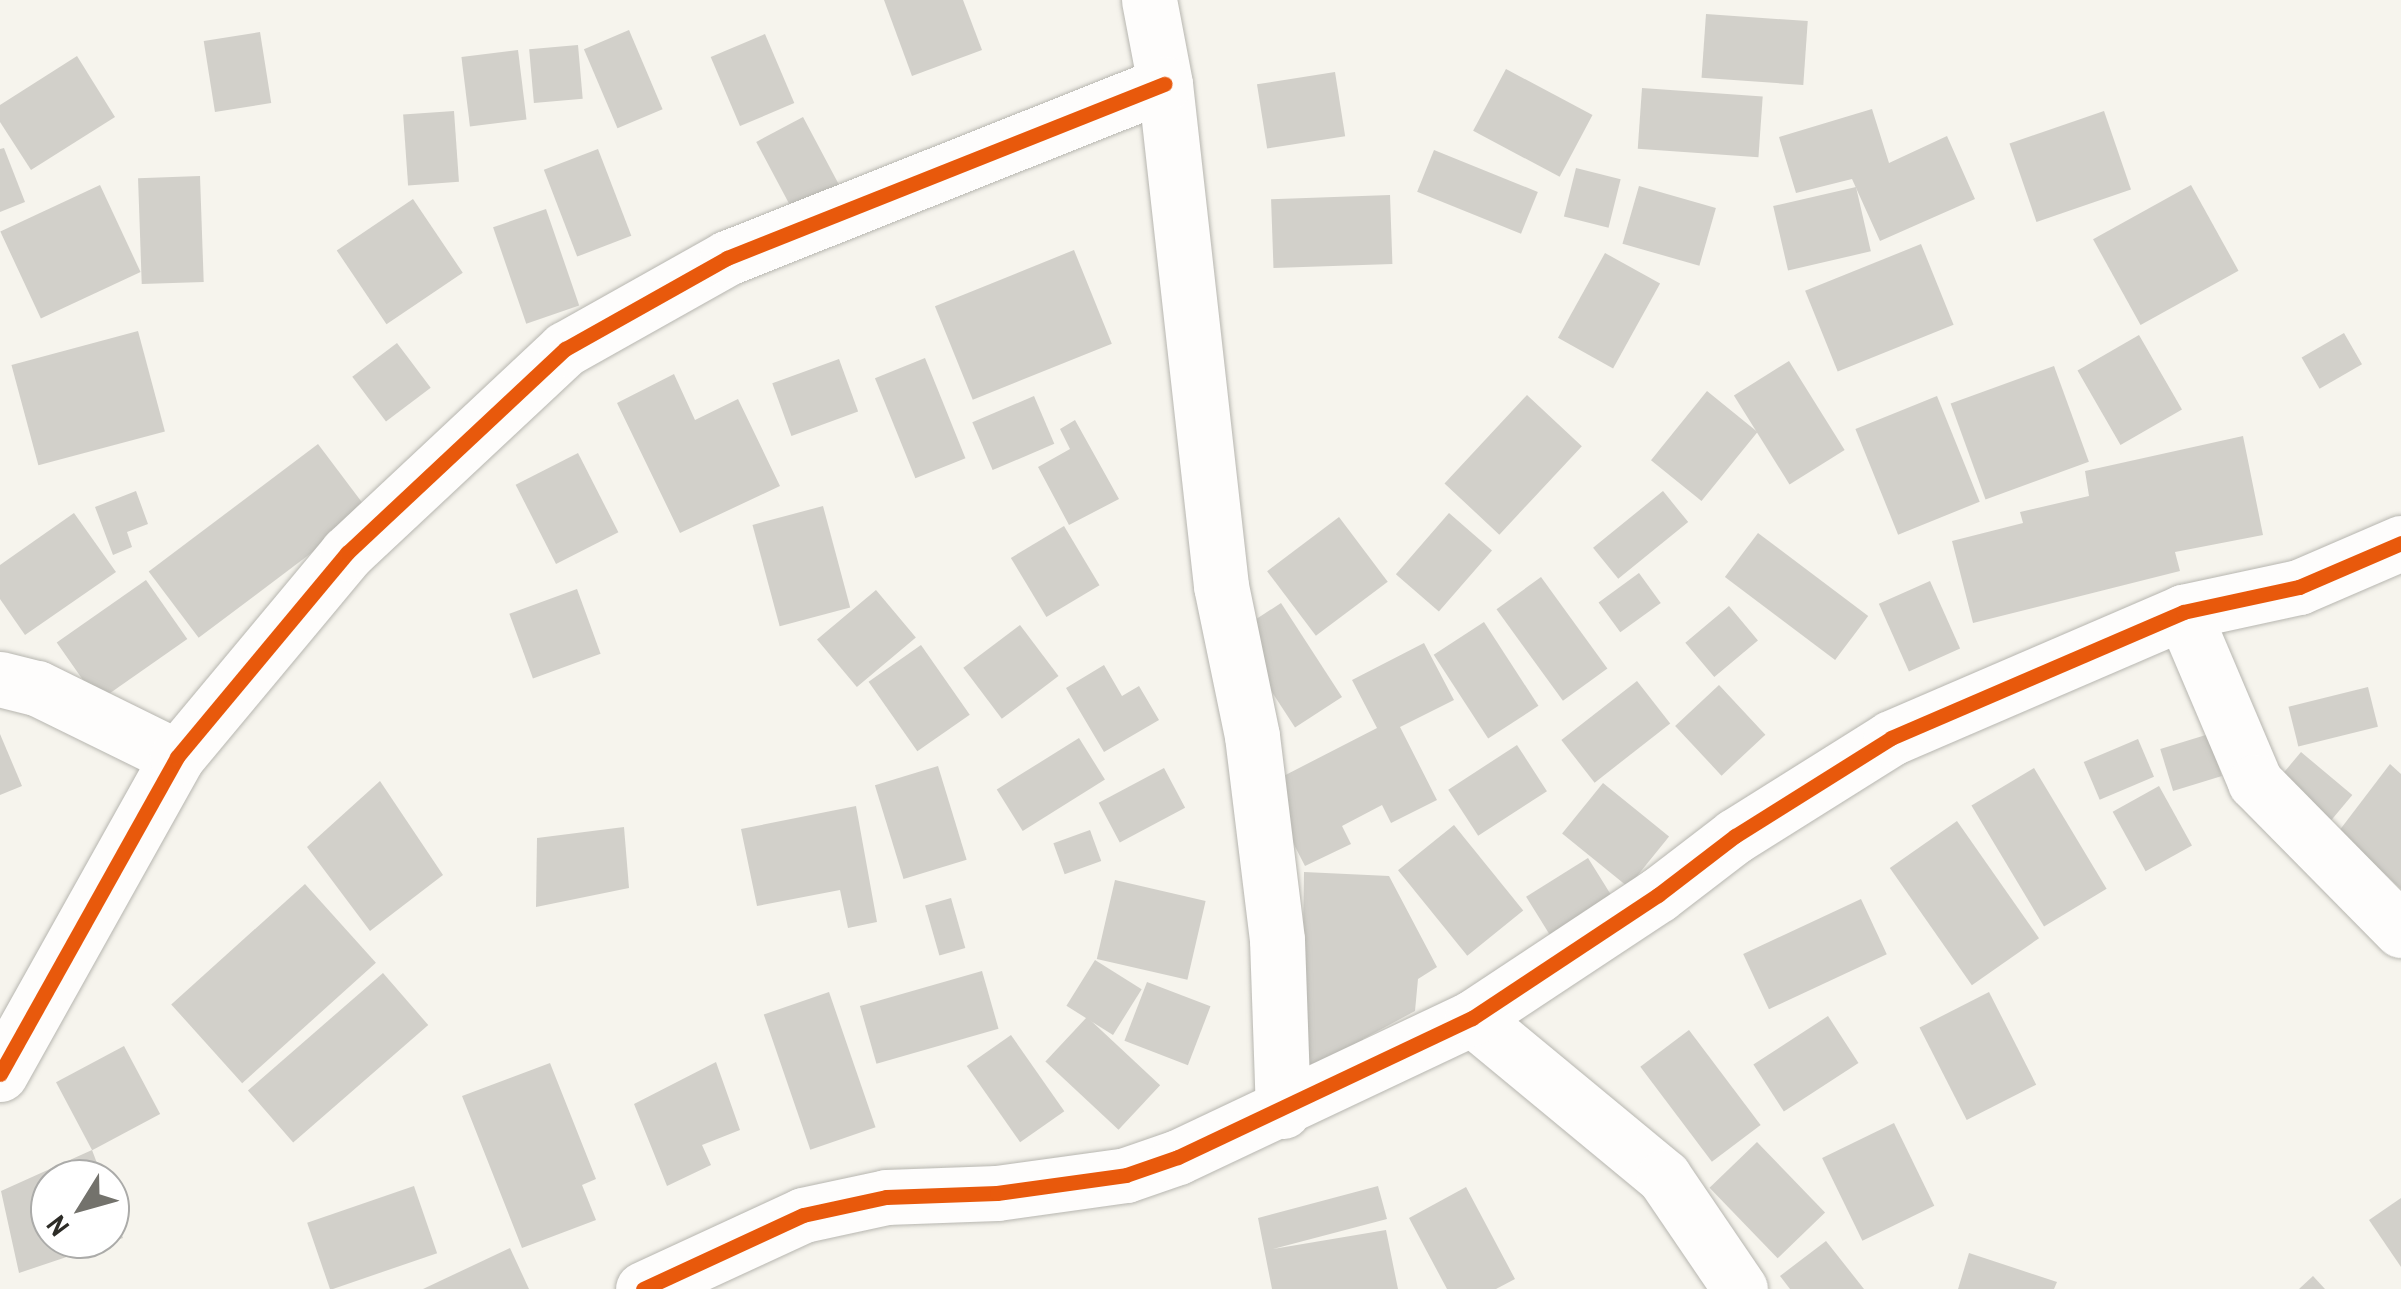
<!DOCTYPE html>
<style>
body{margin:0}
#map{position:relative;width:2401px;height:1289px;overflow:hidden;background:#f6f4ed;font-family:"Archivo Narrow",sans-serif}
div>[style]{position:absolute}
.building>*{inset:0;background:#d2d0ca;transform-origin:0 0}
.roads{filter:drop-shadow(0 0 2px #b7b6b0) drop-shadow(0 0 2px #b7b6b0)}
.minor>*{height:55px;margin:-27.5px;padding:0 27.5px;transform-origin:27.5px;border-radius:27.5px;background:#fefdfc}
.cycleway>*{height:15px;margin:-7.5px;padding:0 7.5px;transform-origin:7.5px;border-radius:7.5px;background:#e8590c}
span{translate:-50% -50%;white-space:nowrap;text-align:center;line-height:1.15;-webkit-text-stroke:9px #fff;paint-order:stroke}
.north{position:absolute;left:30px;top:1159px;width:100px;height:100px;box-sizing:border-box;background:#fff;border:2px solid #ababa9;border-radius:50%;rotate:233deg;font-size:28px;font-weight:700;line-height:40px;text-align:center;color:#2d2c27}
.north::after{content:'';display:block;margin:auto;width:35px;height:45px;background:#73726c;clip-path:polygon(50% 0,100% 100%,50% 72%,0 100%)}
</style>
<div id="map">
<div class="building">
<div style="clip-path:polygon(884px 0,963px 0,982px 50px,912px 76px)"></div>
<div style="left:1706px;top:14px;width:102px;height:64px;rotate:4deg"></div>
<div style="left:629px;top:30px;width:86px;height:49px;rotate:67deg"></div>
<div style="left:260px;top:32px;width:72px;height:57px;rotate:81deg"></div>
<div style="left:765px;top:34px;width:75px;height:59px;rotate:67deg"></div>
<div style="left:578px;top:45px;width:54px;height:49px;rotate:85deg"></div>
<div style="left:518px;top:50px;width:70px;height:57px;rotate:83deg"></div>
<div style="clip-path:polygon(77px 56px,115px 117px,31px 170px,0 122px,0 105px)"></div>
<div style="left:1506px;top:69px;width:98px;height:70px;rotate:28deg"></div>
<div style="left:1335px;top:72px;width:65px;height:79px;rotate:81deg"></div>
<div style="left:1642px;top:88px;width:121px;height:61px;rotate:4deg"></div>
<div style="clip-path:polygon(1872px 109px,1889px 163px,1947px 136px,1975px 199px,1880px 241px,1852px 179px,1796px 193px,1779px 137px)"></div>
<div style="left:454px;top:111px;width:71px;height:51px;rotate:86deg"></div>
<div style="left:2104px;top:111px;width:83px;height:100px;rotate:71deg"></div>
<div style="left:803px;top:117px;width:88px;height:53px;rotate:62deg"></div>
<div style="clip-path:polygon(4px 148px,25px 202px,0 212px,0 149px)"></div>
<div style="left:598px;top:149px;width:93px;height:58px;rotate:69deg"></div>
<div style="left:1434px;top:150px;width:112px;height:45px;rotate:22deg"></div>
<div style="left:1576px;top:168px;width:46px;height:50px;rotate:14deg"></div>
<div style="left:200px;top:176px;width:106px;height:62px;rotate:88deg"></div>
<div style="left:100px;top:185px;width:96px;height:110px;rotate:65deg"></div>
<div style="left:2191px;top:185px;width:98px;height:112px;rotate:61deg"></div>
<div style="left:1639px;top:186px;width:80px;height:60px;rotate:16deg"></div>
<div style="left:1856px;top:187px;width:66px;height:85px;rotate:77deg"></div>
<div style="left:1390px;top:195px;width:69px;height:119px;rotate:88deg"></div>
<div style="left:413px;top:199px;width:89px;height:92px;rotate:56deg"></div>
<div style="left:546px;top:209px;width:102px;height:56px;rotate:71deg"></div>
<div style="left:1921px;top:244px;width:87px;height:125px;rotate:68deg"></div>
<div style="left:1074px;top:250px;width:101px;height:150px;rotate:68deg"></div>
<div style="left:1605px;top:253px;width:63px;height:97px;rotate:29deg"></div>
<div style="left:138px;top:331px;width:104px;height:131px;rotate:75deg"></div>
<div style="left:2344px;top:333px;width:36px;height:49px;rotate:60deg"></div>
<div style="left:2139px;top:335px;width:86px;height:71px;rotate:60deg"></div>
<div style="left:397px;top:343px;width:56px;height:56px;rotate:53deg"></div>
<div style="left:925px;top:358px;width:108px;height:54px;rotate:68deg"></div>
<div style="left:839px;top:359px;width:56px;height:71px;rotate:70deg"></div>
<div style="left:1789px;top:361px;width:105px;height:65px;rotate:58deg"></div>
<div style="left:2054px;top:366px;width:102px;height:110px;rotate:70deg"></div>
<div style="clip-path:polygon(674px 374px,695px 420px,738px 399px,780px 486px,680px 533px,617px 403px)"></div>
<div style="left:1707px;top:391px;width:65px;height:89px;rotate:39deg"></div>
<div style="left:1527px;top:395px;width:75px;height:121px;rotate:43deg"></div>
<div style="left:1034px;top:396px;width:52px;height:67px;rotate:67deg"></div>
<div style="left:1937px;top:396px;width:114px;height:88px;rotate:68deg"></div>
<div style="clip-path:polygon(1075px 420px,1119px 499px,1069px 525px,1038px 467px,1070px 449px,1060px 429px)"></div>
<div style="clip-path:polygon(2243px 436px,2263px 535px,2175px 552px,2180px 571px,1973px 623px,1952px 541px,2023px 523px,2020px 512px,2089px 496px,2085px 471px)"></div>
<div style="left:318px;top:444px;width:83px;height:212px;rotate:53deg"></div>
<div style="left:578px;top:453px;width:89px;height:70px;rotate:63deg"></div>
<div style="clip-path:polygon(136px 491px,148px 524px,127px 532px,132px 547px,113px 555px,95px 507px)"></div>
<div style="left:1663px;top:491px;width:40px;height:90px;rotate:51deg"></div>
<div style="left:823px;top:506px;width:105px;height:73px;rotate:75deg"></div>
<div style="clip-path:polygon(74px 513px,116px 572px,25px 635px,0 599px,0 565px)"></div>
<div style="left:1449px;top:513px;width:57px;height:81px;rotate:41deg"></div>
<div style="left:1339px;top:517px;width:81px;height:90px;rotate:53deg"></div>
<div style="left:1064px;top:526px;width:69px;height:62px;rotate:59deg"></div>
<div style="left:1758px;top:533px;width:138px;height:55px;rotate:37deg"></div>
<div style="left:1639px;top:573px;width:37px;height:50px;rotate:54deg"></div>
<div style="left:1541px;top:577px;width:113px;height:55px;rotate:54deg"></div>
<div style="left:146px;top:580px;width:72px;height:109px;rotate:55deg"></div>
<div style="left:1930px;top:581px;width:74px;height:56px;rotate:66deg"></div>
<div style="left:577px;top:589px;width:69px;height:72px;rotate:70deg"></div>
<div style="left:876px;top:590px;width:62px;height:77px;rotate:50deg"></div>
<div style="left:1281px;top:603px;width:112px;height:56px;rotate:57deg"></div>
<div style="left:1729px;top:606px;width:45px;height:57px;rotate:50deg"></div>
<div style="left:1484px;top:622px;width:100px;height:60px;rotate:57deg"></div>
<div style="left:1020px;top:625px;width:64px;height:71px;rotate:53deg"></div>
<div style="clip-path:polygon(1424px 643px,1454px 700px,1400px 727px,1437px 800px,1391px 823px,1382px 805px,1342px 826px,1351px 844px,1305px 866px,1264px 786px,1377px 728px,1352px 680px)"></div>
<div style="left:921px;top:645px;width:85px;height:64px;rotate:55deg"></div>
<div style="clip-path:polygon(1104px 665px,1122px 696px,1139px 686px,1159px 720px,1104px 752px,1066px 688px)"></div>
<div style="left:1637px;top:681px;width:54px;height:96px;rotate:52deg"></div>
<div style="left:1719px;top:685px;width:68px;height:60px;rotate:47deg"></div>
<div style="left:2368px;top:687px;width:41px;height:82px;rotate:76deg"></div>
<div style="clip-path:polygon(0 734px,22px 786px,0 795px)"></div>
<div style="left:2209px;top:734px;width:44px;height:51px;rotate:73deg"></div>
<div style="left:1079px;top:738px;width:49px;height:97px;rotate:58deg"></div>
<div style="left:2138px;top:739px;width:41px;height:59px;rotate:67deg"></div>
<div style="left:1517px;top:745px;width:55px;height:82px;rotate:57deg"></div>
<div style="left:2301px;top:752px;width:67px;height:41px;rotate:40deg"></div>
<div style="clip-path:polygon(2390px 764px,2401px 774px,2401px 889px,2339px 831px)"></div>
<div style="left:938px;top:766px;width:98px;height:66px;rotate:73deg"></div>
<div style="left:1164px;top:768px;width:45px;height:74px;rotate:62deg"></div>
<div style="left:2034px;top:768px;width:141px;height:73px;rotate:59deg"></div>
<div style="clip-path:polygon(380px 781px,443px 875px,370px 931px,307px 847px)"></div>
<div style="left:1603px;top:783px;width:85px;height:65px;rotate:39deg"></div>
<div style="left:2159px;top:786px;width:68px;height:53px;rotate:61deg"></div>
<div style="clip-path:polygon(856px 806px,877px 922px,848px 928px,840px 890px,757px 906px,741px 829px)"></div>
<div style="left:1957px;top:821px;width:143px;height:82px;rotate:55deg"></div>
<div style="left:1454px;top:825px;width:110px;height:72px;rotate:51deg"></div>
<div style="clip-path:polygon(624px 827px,629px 888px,536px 907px,537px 838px)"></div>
<div style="left:1090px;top:830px;width:33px;height:39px;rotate:70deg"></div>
<div style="left:1588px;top:858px;width:53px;height:73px;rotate:58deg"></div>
<div style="clip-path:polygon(1304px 872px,1389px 876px,1437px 967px,1418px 979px,1415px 1011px,1363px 1039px,1358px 1063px,1301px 1064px)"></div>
<div style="left:1115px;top:880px;width:93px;height:81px;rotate:13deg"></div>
<div style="left:305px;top:884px;width:106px;height:180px;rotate:48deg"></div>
<div style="left:951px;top:898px;width:52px;height:27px;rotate:74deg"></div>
<div style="left:1861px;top:899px;width:61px;height:130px;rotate:65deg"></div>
<div style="left:1095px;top:960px;width:55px;height:54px;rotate:32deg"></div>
<div style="left:982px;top:971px;width:60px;height:127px;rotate:74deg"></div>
<div style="left:383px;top:973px;width:69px;height:179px;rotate:49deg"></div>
<div style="left:1147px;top:982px;width:68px;height:63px;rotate:21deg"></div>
<div style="left:829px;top:992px;width:143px;height:69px;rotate:71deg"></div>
<div style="left:1989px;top:992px;width:104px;height:78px;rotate:63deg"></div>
<div style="left:1828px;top:1016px;width:56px;height:89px;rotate:57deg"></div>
<div style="left:1087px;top:1017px;width:100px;height:61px;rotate:43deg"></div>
<div style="left:1689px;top:1030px;width:119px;height:61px;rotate:53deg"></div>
<div style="left:1011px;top:1035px;width:93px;height:54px;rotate:55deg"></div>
<div style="left:124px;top:1046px;width:77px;height:77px;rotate:62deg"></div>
<div style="clip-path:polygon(716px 1062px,740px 1130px,702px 1145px,711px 1165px,667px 1186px,634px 1104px)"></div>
<div style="clip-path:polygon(550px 1063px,596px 1179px,582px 1185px,596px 1220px,522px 1248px,462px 1096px)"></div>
<div style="left:1894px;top:1123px;width:92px;height:80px;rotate:64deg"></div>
<div style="left:1757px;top:1142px;width:98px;height:66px;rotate:46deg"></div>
<div style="clip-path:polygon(92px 1150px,103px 1179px,50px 1179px,50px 1239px,110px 1239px,111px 1201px,123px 1238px,19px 1273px,1px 1191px)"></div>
<div style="left:414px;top:1186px;width:71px;height:113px;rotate:71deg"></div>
<div style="clip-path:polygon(1378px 1186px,1387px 1219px,1273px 1249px,1386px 1230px,1398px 1289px,1272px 1289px,1258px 1218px)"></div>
<div style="clip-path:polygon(1466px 1187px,1515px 1279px,1496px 1289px,1447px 1289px,1409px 1218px)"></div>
<div style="clip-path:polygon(2401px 1198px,2401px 1267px,2369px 1220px)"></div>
<div style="clip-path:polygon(1826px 1241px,1864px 1289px,1790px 1289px,1780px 1276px)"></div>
<div style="clip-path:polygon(510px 1248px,529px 1289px,423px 1289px)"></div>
<div style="clip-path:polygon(1969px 1253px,2057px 1282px,2054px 1289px,1958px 1289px)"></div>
<div style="clip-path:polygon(2313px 1276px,2325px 1289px,2299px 1289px)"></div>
</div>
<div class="roads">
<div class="minor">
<div style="left:1149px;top:0;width:86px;rotate:79.2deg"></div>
<div style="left:1165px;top:84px;width:505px;rotate:83.63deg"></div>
<div style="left:1221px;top:586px;width:153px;rotate:78.3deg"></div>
<div style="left:1252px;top:736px;width:206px;rotate:83deg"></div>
<div style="left:1277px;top:940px;width:171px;rotate:88deg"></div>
<div style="left:2183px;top:612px;width:185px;rotate:67deg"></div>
<div style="left:2255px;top:782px;width:208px;rotate:45.4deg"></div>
<div style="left:0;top:679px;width:38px;rotate:14deg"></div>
<div style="left:37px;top:688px;width:156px;rotate:26.2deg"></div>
<div style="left:1472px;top:1018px;width:249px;rotate:39.6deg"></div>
<div style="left:1664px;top:1177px;width:135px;rotate:55.8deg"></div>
<div style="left:0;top:1074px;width:363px;rotate:-60.8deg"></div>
<div style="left:177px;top:757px;width:266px;rotate:-50.2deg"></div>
<div style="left:347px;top:553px;width:299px;rotate:-43.1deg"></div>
<div style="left:565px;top:349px;width:186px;rotate:-29.3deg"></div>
<div style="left:727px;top:258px;width:471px;rotate:-21.7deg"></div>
<div style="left:643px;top:1289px;width:176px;rotate:-24.8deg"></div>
<div style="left:803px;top:1215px;width:85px;rotate:-12.2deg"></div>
<div style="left:886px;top:1197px;width:111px;rotate:-2.1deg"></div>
<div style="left:997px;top:1193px;width:130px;rotate:-7.9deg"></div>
<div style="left:1126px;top:1175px;width:55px;rotate:-19.1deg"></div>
<div style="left:1178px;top:1157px;width:325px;rotate:-25.3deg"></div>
<div style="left:1472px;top:1018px;width:223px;rotate:-33.5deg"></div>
<div style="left:1658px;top:895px;width:97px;rotate:-37.5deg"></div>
<div style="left:1735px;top:836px;width:184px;rotate:-32.1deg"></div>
<div style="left:1891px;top:738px;width:318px;rotate:-23.3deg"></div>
<div style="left:2183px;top:612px;width:119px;rotate:-12.2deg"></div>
<div style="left:2299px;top:587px;width:111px;rotate:-23.3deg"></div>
</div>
</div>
<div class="cycleway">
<div style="left:0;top:1074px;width:363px;rotate:-60.8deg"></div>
<div style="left:177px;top:757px;width:266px;rotate:-50.2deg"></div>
<div style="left:347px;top:553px;width:299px;rotate:-43.1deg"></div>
<div style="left:565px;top:349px;width:186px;rotate:-29.3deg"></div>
<div style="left:727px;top:258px;width:471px;rotate:-21.7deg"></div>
<div style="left:643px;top:1289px;width:176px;rotate:-24.8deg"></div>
<div style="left:803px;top:1215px;width:85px;rotate:-12.2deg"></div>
<div style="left:886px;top:1197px;width:111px;rotate:-2.1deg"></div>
<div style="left:997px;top:1193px;width:130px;rotate:-7.9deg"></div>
<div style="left:1126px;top:1175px;width:55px;rotate:-19.1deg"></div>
<div style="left:1178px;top:1157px;width:325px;rotate:-25.3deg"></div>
<div style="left:1472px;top:1018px;width:223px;rotate:-33.5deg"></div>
<div style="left:1658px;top:895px;width:97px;rotate:-37.5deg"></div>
<div style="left:1735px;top:836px;width:184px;rotate:-32.1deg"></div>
<div style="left:1891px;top:738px;width:318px;rotate:-23.3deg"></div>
<div style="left:2183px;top:612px;width:119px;rotate:-12.2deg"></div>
<div style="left:2299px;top:587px;width:111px;rotate:-23.3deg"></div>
</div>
<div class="north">N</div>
</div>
